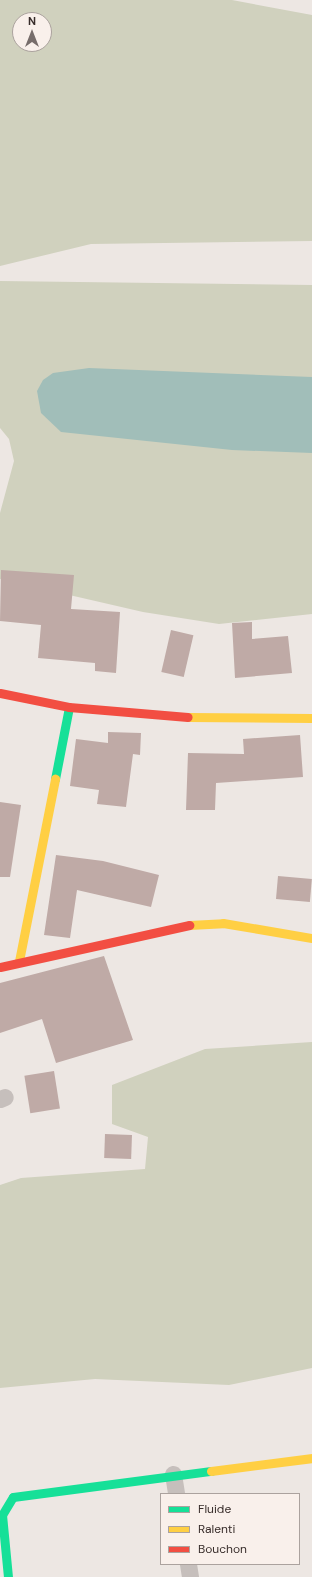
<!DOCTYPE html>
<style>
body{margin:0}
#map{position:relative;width:312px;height:1577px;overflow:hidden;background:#ede7e3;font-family:"DM Sans",sans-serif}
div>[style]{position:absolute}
.green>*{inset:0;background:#d0d1be}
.water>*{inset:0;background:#a1beb9}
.building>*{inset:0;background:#bfaaa6;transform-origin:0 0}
.street>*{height:17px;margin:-8.5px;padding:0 8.5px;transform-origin:8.5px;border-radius:8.5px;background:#c6bfbc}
.fast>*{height:9px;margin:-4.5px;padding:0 4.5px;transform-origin:4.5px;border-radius:4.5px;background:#16e098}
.slow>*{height:9px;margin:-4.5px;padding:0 4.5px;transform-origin:4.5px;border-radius:4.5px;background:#ffcf43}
.jam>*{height:9px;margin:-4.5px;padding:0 4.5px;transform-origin:4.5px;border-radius:4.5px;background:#f24e42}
span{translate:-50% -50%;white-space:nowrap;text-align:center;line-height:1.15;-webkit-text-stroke:3px #f9f0eb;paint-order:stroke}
.legend{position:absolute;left:160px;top:1493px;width:140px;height:72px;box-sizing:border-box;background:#f9f0eb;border:1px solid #aba29e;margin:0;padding:5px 7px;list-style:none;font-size:12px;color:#372c2a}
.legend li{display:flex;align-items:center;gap:8px;height:20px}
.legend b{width:20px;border:1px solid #aba29e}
.north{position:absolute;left:12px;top:12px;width:40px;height:40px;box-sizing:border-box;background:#f9f0eb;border:1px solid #aba29e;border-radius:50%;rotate:0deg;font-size:11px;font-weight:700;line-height:16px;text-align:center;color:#372c2a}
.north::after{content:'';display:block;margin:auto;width:14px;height:18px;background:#776d6b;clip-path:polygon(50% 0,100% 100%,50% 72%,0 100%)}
</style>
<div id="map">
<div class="green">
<div style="clip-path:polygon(evenodd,0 0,232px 0,312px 15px,312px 241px,91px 244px,0 266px,0 0,20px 20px,44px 20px,44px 44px,20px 44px,20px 20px)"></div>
<div style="clip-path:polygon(0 281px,312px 285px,312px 614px,219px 624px,143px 612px,0 579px,0 513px,14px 461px,9px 439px,0 428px)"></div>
<div style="clip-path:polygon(312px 1042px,312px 1368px,229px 1385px,95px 1379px,0 1388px,0 1185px,21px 1178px,145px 1169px,148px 1137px,112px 1124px,112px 1085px,205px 1049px)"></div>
</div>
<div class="water">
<div style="clip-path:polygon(89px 368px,312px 377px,312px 453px,232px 450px,61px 432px,41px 413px,37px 391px,43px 380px,53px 373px)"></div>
</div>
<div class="building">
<div style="clip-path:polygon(1px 570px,74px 575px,71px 609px,120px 612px,116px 673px,95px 671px,95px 663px,38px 658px,41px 625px,0 621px)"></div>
<div style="clip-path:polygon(252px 622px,252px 639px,288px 636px,292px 673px,235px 678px,232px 623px)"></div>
<div style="left:171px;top:630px;width:23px;height:43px;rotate:13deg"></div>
<div style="clip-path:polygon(108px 732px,141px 733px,140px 755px,133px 754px,126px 807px,97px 804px,99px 790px,70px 786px,76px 739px,108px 743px)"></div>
<div style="clip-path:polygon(300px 735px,303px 777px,216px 783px,215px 810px,186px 810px,188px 753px,244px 754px,243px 739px)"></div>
<div style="clip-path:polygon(0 802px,21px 805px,10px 877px,0 877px)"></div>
<div style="clip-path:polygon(56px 855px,103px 861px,159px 875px,151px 907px,77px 890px,70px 938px,44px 935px)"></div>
<div style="left:278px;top:876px;width:34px;height:23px;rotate:5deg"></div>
<div style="clip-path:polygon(104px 956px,133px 1040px,56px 1063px,42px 1019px,0 1033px,0 983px)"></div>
<div style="left:54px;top:1071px;width:38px;height:30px;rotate:81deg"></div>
<div style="left:105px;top:1134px;width:27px;height:24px;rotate:2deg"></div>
</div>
<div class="street">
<div style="left:0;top:1099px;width:5px;rotate:-22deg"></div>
<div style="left:173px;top:1474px;width:20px;rotate:81deg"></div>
<div style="left:188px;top:1564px;width:13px;rotate:81deg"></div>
</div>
<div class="fast">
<div style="left:55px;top:779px;width:73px;rotate:-79deg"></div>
<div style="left:8px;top:1577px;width:62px;rotate:-95.5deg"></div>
<div style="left:2px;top:1515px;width:21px;rotate:-59deg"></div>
<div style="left:13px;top:1497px;width:200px;rotate:-7.5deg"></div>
</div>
<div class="slow">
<div style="left:188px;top:717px;width:124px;rotate:0.5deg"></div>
<div style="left:189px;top:925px;width:34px;rotate:-3deg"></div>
<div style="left:223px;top:923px;width:90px;rotate:9.6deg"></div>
<div style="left:19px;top:961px;width:186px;rotate:-78.8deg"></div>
<div style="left:211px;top:1471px;width:102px;rotate:-7.3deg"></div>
</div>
<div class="jam">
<div style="left:0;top:693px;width:70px;rotate:11.5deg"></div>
<div style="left:69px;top:707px;width:119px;rotate:4.8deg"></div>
<div style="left:0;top:967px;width:194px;rotate:-12.5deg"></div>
</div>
<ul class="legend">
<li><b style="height:5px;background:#16e098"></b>Fluide</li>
<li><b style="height:5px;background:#ffcf43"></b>Ralenti</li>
<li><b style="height:5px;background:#f24e42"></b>Bouchon</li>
</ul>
<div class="north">N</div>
</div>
